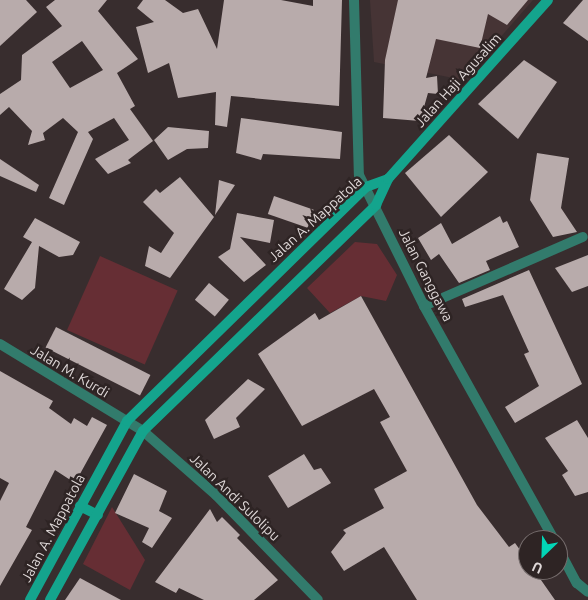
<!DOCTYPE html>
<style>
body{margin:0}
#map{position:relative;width:588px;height:600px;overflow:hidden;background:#382d2e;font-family:Ubuntu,sans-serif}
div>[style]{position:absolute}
.built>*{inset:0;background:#463435}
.green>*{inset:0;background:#662e34;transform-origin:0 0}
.building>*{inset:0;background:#b8abab;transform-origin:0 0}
.street>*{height:10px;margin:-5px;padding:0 5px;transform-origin:5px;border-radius:5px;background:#327b6c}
.secondary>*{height:10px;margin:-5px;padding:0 5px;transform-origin:5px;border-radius:5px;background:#14a48d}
span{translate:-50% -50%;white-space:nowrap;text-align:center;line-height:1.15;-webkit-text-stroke:5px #2e2424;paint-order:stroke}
.street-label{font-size:14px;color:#dfd8d8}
.north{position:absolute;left:518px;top:530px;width:50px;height:50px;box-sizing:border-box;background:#2e2424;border:1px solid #756c6c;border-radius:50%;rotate:204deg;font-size:14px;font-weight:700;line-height:20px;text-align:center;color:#dfd8d8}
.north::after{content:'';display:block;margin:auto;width:18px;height:22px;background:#02d5b6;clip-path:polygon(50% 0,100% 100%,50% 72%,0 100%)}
</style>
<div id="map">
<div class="built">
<div style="clip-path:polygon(370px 0,533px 0,463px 80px,374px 62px)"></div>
</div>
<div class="green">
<div style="clip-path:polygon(355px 242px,377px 244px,397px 275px,386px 301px,361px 296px,330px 313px,307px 288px)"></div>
<div style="left:100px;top:256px;width:85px;height:81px;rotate:24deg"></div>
<div style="clip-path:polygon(112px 507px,145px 560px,130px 590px,83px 564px)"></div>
</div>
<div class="building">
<div style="clip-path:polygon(0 0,26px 0,37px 12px,0 46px)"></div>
<div style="clip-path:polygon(evenodd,55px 0,107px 0,98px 11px,138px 59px,117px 73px,135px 106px,130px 109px,153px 141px,128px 160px,131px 163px,108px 174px,95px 159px,129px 140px,114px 118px,88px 132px,93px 139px,64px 205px,49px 198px,78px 132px,63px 118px,43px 133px,45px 140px,28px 145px,32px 131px,9px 107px,0 115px,0 94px,21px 80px,22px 55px,62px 26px,46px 7px,55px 0,82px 41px,103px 70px,70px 88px,52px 62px,82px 41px)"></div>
<div style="clip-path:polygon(143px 0,165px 0,183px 13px,198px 9px,217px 49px,224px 0,281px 0,313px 6px,313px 0,342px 0,339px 106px,231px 96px,227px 127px,215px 125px,216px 92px,178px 98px,169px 63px,148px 73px,136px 27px,154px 22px,137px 8px)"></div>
<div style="clip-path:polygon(398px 0,528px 0,507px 25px,488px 14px,480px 48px,436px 39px,426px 78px,437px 76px,438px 94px,428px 93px,420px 121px,383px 118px,385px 60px)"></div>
<div style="clip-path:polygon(583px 0,588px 0,588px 41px,563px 23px)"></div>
<div style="clip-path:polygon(524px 60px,557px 82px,518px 139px,478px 104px)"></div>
<div style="clip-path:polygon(241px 118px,342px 132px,340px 159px,263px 154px,261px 160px,236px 153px)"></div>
<div style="clip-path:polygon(168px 127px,209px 131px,208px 148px,187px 149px,168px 160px,154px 140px)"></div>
<div style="clip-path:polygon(449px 135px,488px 172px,441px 217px,405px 173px)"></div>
<div style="clip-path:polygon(537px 153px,569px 158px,561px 208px,577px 232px,553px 237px,530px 200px)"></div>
<div style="clip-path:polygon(0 159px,39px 185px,36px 192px,0 176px)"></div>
<div style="clip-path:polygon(180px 177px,214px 217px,170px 278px,145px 266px,149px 246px,161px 253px,174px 233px,143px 202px,156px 189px,160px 193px)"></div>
<div style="clip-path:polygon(219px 180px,235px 185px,215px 215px)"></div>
<div style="left:274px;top:196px;width:42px;height:19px;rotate:19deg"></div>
<div style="clip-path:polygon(237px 213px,274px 220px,270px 243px,240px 237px,266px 265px,244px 282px,218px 257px,230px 249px)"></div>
<div style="clip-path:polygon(500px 216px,503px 223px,507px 221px,519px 247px,486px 261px,490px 270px,459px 283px,439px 254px,431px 260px,418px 238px,441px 223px,452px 244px)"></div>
<div style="clip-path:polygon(35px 218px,80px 242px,73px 255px,59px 257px,39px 246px,35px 288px,22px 300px,4px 289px,32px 242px,23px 237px)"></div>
<div style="clip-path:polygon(588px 255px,588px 286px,572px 292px,555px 268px)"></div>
<div style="clip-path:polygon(529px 270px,582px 384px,515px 423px,505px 407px,539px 386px,524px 354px,529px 352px,503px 295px,465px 307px,462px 299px)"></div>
<div style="left:209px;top:283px;width:26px;height:22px;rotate:40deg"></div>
<div style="clip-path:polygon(361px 296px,477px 505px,509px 547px,515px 543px,528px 561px,528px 570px,534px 570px,555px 600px,417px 600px,384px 547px,344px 571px,331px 552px,346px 533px,343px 530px,384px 508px,374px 489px,407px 471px,380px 422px,390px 417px,374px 389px,302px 426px,258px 354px,315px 313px,319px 320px)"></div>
<div style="left:56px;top:327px;width:106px;height:23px;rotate:27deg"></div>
<div style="clip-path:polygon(0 371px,53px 401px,49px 408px,71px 424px,74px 418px,87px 426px,92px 417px,107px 425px,75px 483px,55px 470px,26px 527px,32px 530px,0 586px,0 501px,9px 483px,0 478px)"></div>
<div style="clip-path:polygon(248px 379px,265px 389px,236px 418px,240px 427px,214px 439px,205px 420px)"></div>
<div style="clip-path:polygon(577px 420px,588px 438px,588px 492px,575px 496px,562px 475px,568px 471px,545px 438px)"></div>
<div style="clip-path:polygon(304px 454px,314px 470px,321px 468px,331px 483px,288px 508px,268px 476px)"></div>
<div style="clip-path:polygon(134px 474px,167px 491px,159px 511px,172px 518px,152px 548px,142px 542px,149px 528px,115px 513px)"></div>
<div style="clip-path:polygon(210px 509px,217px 522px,222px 517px,240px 535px,237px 538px,278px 580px,254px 600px,204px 600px,179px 588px,176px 593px,155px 582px)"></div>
<div style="clip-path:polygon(80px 578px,121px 600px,65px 600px)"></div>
</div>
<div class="street">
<div style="left:354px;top:0;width:175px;rotate:88.4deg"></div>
<div style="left:359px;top:175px;width:146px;rotate:63.6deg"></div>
<div style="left:424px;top:306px;width:268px;rotate:60.9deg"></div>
<div style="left:424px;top:306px;width:173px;rotate:-23.5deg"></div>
<div style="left:0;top:344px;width:167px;rotate:31.3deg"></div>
<div style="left:143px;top:431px;width:97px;rotate:41.2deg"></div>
<div style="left:216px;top:495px;width:146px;rotate:45.8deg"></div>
<div style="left:558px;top:548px;width:40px;rotate:62deg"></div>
<div style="left:577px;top:583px;width:14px;rotate:39deg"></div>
</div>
<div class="secondary">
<div style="left:80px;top:506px;width:20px;rotate:27deg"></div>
<div style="left:30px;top:600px;width:204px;rotate:-61.5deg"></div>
<div style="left:127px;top:421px;width:334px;rotate:-44.4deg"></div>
<div style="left:366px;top:187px;width:23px;rotate:-20deg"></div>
<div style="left:50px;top:600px;width:193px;rotate:-61.2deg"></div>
<div style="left:143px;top:431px;width:325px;rotate:-44.1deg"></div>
<div style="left:376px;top:205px;width:29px;rotate:-65deg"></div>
<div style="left:388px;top:179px;width:240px;rotate:-48.2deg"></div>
</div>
<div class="street-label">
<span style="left:458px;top:80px;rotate:-48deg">Jalan Haji Agusalim</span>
<span style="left:315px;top:219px;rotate:-42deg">Jalan A. Mappatola</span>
<span style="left:426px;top:275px;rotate:63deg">Jalan Ganggawa</span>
<span style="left:70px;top:371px;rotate:31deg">Jalan M. Kurdi</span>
<span style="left:235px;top:497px;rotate:44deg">Jalan Andi Sulolipu</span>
<span style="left:53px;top:528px;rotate:-62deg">Jalan A. Mappatola</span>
</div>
<div class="north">U</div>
</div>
